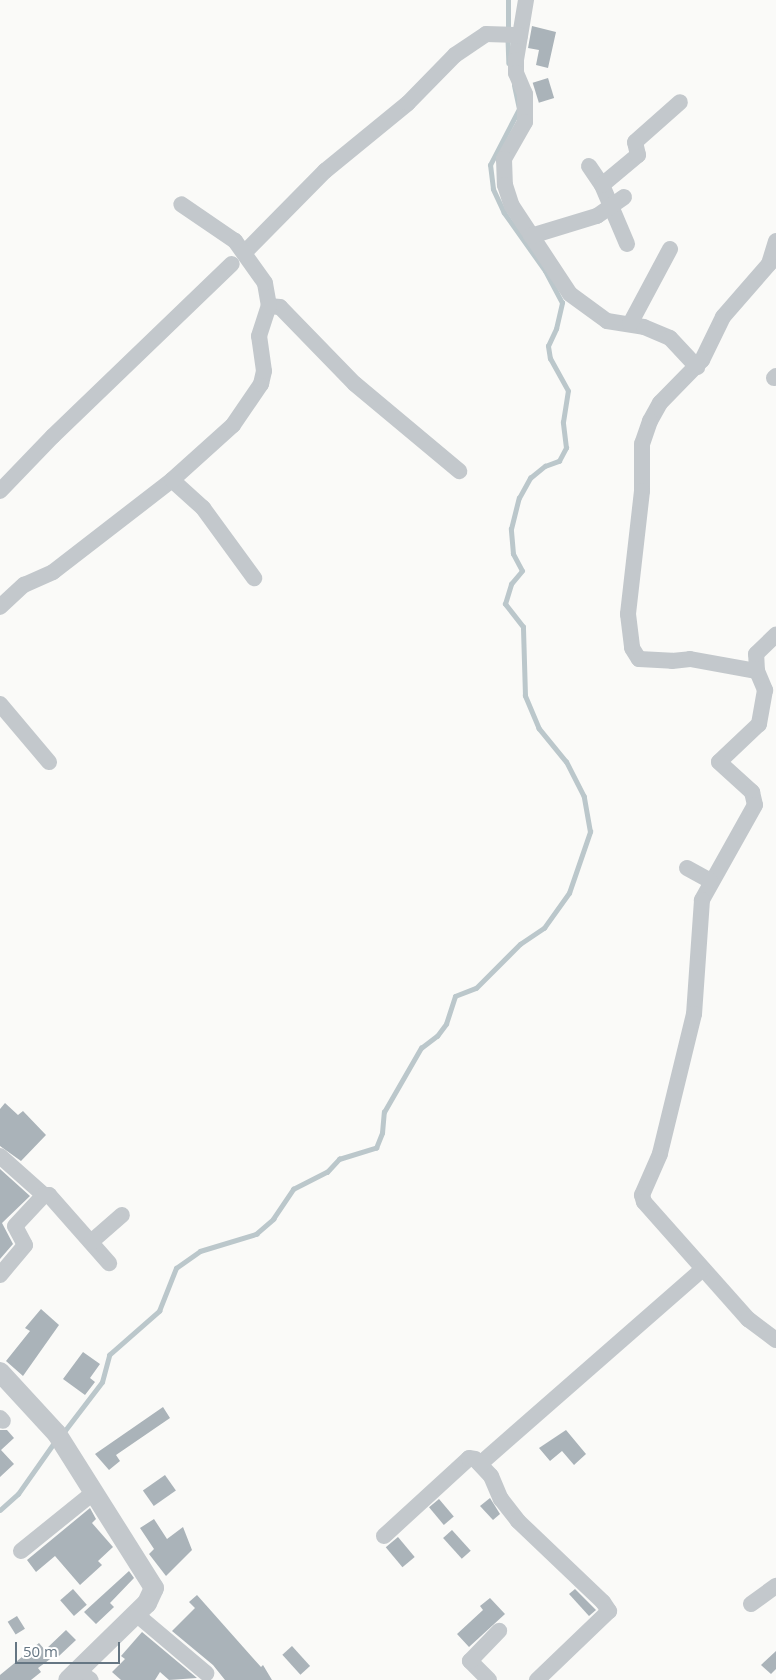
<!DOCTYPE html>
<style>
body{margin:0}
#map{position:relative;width:776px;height:1680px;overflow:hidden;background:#fafaf8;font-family:"Open Sans",sans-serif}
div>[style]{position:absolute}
.stream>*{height:4.5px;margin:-2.25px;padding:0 2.25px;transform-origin:2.25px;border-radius:2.25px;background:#bbc7cb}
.building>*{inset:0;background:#aab3b9;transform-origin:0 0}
.minor>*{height:16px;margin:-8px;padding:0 8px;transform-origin:8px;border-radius:8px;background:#c3c8cc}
.tertiary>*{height:20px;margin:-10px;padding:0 10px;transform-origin:10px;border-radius:10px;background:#c3c8cc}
span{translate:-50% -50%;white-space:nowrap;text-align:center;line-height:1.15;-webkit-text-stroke:5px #fff;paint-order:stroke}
.scale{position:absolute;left:15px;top:1642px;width:105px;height:22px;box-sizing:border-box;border:2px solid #657683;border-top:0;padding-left:6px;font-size:15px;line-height:18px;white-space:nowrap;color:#657683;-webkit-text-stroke:4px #fff;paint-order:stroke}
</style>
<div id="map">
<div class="stream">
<div style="left:508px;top:31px;width:31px;rotate:-90deg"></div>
<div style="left:508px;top:39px;width:24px;rotate:88deg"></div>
<div style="left:63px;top:1433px;width:64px;rotate:-52.6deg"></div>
<div style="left:102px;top:1382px;width:28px;rotate:-75deg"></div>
<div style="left:109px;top:1355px;width:67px;rotate:-41.3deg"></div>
<div style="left:159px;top:1311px;width:46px;rotate:-68.4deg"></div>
<div style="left:176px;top:1268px;width:29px;rotate:-35deg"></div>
<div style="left:200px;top:1251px;width:59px;rotate:-16.9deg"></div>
<div style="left:256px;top:1234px;width:23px;rotate:-41deg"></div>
<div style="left:273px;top:1219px;width:36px;rotate:-56deg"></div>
<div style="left:293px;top:1189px;width:38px;rotate:-27deg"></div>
<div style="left:327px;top:1172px;width:18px;rotate:-47deg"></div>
<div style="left:339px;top:1159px;width:39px;rotate:-17deg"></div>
<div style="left:376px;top:1148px;width:16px;rotate:-68deg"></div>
<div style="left:382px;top:1133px;width:21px;rotate:-85deg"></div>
<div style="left:384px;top:1112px;width:74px;rotate:-60deg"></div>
<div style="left:421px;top:1048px;width:20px;rotate:-37deg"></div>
<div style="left:437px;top:1036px;width:15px;rotate:-53deg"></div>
<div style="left:446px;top:1024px;width:29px;rotate:-72deg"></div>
<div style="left:455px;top:996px;width:22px;rotate:-21deg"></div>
<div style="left:476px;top:988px;width:62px;rotate:-45deg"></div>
<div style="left:520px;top:944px;width:29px;rotate:-34deg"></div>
<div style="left:544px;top:928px;width:43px;rotate:-54.5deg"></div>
<div style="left:569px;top:893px;width:65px;rotate:-71deg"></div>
<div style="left:590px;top:832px;width:36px;rotate:-100deg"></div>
<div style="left:584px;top:797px;width:39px;rotate:-117deg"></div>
<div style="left:566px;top:762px;width:43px;rotate:-129.3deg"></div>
<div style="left:539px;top:729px;width:36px;rotate:-113deg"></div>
<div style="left:525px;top:696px;width:69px;rotate:-91.7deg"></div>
<div style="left:523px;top:627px;width:29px;rotate:-128deg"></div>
<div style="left:505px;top:604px;width:21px;rotate:-73deg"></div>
<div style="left:511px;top:584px;width:17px;rotate:-50deg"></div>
<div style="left:522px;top:571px;width:19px;rotate:-118deg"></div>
<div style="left:513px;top:554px;width:25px;rotate:-95deg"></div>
<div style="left:511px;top:529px;width:32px;rotate:-76deg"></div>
<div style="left:519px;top:498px;width:23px;rotate:-61deg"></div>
<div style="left:530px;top:478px;width:19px;rotate:-39deg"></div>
<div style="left:545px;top:466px;width:15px;rotate:-20deg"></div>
<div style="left:559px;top:461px;width:15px;rotate:-62deg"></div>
<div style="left:566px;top:448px;width:26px;rotate:-97deg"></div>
<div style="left:563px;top:422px;width:31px;rotate:-81deg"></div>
<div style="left:568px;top:391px;width:37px;rotate:-119deg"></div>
<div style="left:550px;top:359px;width:13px;rotate:-99deg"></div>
<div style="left:548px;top:346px;width:19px;rotate:-65deg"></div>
<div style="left:556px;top:329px;width:27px;rotate:-77deg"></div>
<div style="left:562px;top:303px;width:36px;rotate:-118deg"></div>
<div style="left:545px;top:271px;width:71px;rotate:-125.3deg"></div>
<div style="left:504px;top:213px;width:26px;rotate:-115deg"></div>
<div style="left:493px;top:189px;width:24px;rotate:-97deg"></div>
<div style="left:490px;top:165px;width:63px;rotate:-62.6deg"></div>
<div style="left:519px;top:109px;width:24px;rotate:-102deg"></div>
<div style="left:0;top:1510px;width:24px;rotate:-42deg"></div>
<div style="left:18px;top:1494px;width:66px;rotate:-54.9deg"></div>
</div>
<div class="building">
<div style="clip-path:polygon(532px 26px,556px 32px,548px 68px,536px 65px,539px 50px,528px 48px)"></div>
<div style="left:548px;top:78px;width:21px;height:16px;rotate:73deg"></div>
<div style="clip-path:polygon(5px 1103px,18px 1115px,23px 1111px,46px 1135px,21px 1161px,0 1146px,0 1109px)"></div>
<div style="clip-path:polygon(0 1169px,30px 1196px,2px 1223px,13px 1244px,0 1259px)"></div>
<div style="clip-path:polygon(41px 1309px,59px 1325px,23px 1376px,6px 1361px,30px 1331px,25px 1328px)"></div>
<div style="clip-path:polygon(83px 1352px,100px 1364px,90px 1378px,95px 1382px,85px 1395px,63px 1379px)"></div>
<div style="clip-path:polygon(163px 1407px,170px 1418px,116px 1455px,120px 1461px,109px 1470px,95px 1454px)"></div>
<div style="clip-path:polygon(0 1430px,7px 1430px,14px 1438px,1px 1450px,14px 1464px,0 1477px)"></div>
<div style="clip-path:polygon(566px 1430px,586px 1454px,574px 1465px,562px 1451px,550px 1461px,539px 1448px)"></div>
<div style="left:165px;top:1475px;width:19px;height:27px;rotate:55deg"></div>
<div style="clip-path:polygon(490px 1498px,500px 1514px,493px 1520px,480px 1506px)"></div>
<div style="left:439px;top:1499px;width:23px;height:13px;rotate:50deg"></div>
<div style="clip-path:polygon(90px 1508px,96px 1519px,92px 1523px,113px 1547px,98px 1561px,102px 1565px,80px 1585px,55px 1556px,36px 1572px,27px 1560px)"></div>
<div style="clip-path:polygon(154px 1519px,167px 1539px,183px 1527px,192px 1550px,166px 1576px,149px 1554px,154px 1549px,140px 1528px)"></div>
<div style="left:452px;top:1530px;width:28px;height:12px;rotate:48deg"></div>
<div style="left:398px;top:1537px;width:26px;height:16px;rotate:50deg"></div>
<div style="clip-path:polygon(129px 1571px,134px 1578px,110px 1603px,114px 1607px,96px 1624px,84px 1612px)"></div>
<div style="left:73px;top:1589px;width:21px;height:17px;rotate:49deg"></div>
<div style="clip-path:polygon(575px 1589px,596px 1610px,589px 1616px,569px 1594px)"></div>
<div style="clip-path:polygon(197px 1595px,261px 1667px,263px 1665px,272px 1680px,225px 1680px,213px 1665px,172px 1631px,195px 1608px,189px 1602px)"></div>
<div style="clip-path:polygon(490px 1598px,505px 1614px,469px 1647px,457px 1634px,483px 1610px,480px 1606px)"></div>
<div style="left:17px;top:1616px;width:15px;height:11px;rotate:58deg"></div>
<div style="clip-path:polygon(66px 1630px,76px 1640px,59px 1656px,57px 1654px,38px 1668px,41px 1672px,31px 1680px,0 1680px,0 1675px,39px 1643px,45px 1650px)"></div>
<div style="clip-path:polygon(142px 1632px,197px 1678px,169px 1680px,160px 1672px,155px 1680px,121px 1680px,112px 1672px,125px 1659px,121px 1656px)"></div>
<div style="left:292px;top:1646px;width:27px;height:13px;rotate:48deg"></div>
<div style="clip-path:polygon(776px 1651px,776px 1669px,771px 1674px,761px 1665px)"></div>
</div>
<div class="minor">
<div style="left:526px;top:0;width:61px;rotate:99.5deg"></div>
<div style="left:516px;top:60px;width:13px;rotate:90deg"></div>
<div style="left:516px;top:73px;width:23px;rotate:67deg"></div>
<div style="left:525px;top:94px;width:28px;rotate:90deg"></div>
<div style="left:525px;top:122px;width:43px;rotate:119.6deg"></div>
<div style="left:504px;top:159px;width:26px;rotate:88deg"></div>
<div style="left:505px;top:185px;width:22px;rotate:72deg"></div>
<div style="left:512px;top:206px;width:105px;rotate:56.6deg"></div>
<div style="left:570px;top:294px;width:46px;rotate:36.1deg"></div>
<div style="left:607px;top:321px;width:37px;rotate:9deg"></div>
<div style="left:644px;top:327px;width:28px;rotate:23deg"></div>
<div style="left:670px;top:338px;width:40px;rotate:47deg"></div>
<div style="left:589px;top:166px;width:23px;rotate:56deg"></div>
<div style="left:602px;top:185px;width:64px;rotate:67deg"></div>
<div style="left:602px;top:185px;width:47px;rotate:-39.8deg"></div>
<div style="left:638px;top:155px;width:13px;rotate:-103deg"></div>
<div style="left:635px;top:142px;width:60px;rotate:-41.6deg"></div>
<div style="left:531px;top:236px;width:69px;rotate:-16.9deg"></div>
<div style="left:597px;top:216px;width:33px;rotate:-35deg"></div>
<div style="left:776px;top:241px;width:24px;rotate:107deg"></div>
<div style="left:769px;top:264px;width:70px;rotate:131deg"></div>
<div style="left:723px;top:317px;width:48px;rotate:116deg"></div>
<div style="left:702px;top:360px;width:60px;rotate:134.3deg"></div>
<div style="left:660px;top:403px;width:21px;rotate:119deg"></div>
<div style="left:650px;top:421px;width:24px;rotate:109deg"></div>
<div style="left:642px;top:444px;width:47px;rotate:90deg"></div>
<div style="left:642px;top:491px;width:124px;rotate:96.5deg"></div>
<div style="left:628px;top:614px;width:34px;rotate:83deg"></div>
<div style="left:632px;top:648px;width:13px;rotate:58deg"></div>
<div style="left:639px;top:659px;width:33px;rotate:3deg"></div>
<div style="left:672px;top:661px;width:18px;rotate:-6deg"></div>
<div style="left:690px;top:659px;width:68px;rotate:10.2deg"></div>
<div style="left:757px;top:671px;width:21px;rotate:67deg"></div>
<div style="left:765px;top:690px;width:35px;rotate:100deg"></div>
<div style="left:759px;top:724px;width:55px;rotate:136.5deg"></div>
<div style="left:719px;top:762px;width:45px;rotate:42.3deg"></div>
<div style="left:752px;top:792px;width:13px;rotate:77deg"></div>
<div style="left:755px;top:805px;width:109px;rotate:119.2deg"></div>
<div style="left:702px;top:900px;width:114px;rotate:94deg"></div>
<div style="left:694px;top:1014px;width:144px;rotate:103.7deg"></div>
<div style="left:660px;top:1154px;width:45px;rotate:113.7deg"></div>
<div style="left:642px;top:1195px;width:7px;rotate:74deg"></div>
<div style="left:644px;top:1202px;width:157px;rotate:48.4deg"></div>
<div style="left:748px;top:1319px;width:35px;rotate:37deg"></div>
<div style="left:245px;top:252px;width:114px;rotate:-45.4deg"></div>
<div style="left:325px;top:171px;width:107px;rotate:-39.3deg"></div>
<div style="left:408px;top:103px;width:67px;rotate:-45.6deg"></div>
<div style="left:455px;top:55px;width:37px;rotate:-34deg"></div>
<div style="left:486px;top:34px;width:34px;rotate:2deg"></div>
<div style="left:269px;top:306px;width:11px;rotate:5deg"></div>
<div style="left:280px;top:307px;width:107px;rotate:45.8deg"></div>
<div style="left:355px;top:384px;width:136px;rotate:39.9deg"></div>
<div style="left:630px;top:324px;width:85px;rotate:-61.9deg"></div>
<div style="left:774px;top:378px;width:3px;rotate:-45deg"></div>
<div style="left:172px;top:480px;width:42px;rotate:42.1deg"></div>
<div style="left:203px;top:508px;width:87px;rotate:53.9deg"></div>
<div style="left:0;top:491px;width:76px;rotate:-46.1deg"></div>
<div style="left:53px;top:436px;width:248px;rotate:-43.9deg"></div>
<div style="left:0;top:607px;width:33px;rotate:-43deg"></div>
<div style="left:24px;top:585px;width:32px;rotate:-24deg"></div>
<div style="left:53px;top:572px;width:150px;rotate:-37.7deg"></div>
<div style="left:172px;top:480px;width:82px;rotate:-42deg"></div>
<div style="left:233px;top:425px;width:50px;rotate:-55.7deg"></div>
<div style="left:261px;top:384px;width:13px;rotate:-77deg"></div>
<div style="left:264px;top:371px;width:35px;rotate:-98deg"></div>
<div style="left:259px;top:336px;width:32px;rotate:-72deg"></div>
<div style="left:269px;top:306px;width:23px;rotate:-100deg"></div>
<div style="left:265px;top:283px;width:52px;rotate:-125.5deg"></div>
<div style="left:235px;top:241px;width:65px;rotate:-145.6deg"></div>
<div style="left:757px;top:671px;width:17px;rotate:-93deg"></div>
<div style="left:756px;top:654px;width:28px;rotate:-44deg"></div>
<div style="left:0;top:704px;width:76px;rotate:49.8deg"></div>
<div style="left:687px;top:868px;width:26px;rotate:29deg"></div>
<div style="left:0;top:1156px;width:59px;rotate:41.6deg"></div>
<div style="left:44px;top:1195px;width:5px"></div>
<div style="left:49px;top:1195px;width:91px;rotate:48.6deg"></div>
<div style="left:91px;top:1242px;width:41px;rotate:-41.1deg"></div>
<div style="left:0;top:1275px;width:39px;rotate:-50deg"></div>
<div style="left:25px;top:1245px;width:21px;rotate:-118deg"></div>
<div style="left:15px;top:1226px;width:42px;rotate:-46.9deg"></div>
<div style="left:0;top:1418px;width:4px;rotate:45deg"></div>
<div style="left:480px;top:1464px;width:296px;rotate:-41.2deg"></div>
<div style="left:384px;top:1536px;width:115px;rotate:-42.5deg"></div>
<div style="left:469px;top:1458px;width:6px;rotate:9deg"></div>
<div style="left:475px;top:1459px;width:23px;rotate:47deg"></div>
<div style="left:491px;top:1476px;width:25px;rotate:67deg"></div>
<div style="left:501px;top:1499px;width:28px;rotate:52deg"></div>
<div style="left:518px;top:1521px;width:117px;rotate:43.6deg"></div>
<div style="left:603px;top:1602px;width:11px;rotate:56deg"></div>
<div style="left:609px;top:1611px;width:100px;rotate:136.2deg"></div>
<div style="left:21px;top:1551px;width:94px;rotate:-38.9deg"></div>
<div style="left:751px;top:1604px;width:31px;rotate:-36deg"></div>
<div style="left:136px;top:1614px;width:92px;rotate:40.1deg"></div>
<div style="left:79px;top:1672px;width:14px;rotate:34deg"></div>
<div style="left:489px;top:1680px;width:27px;rotate:-135deg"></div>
<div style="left:470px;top:1661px;width:42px;rotate:-46deg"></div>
</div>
<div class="tertiary">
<div style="left:0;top:1372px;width:84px;rotate:47.4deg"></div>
<div style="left:57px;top:1434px;width:182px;rotate:57.8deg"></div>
<div style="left:154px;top:1588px;width:17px;rotate:115deg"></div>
<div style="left:147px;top:1603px;width:110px;rotate:135.7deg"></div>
</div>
<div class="scale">50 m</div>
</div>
